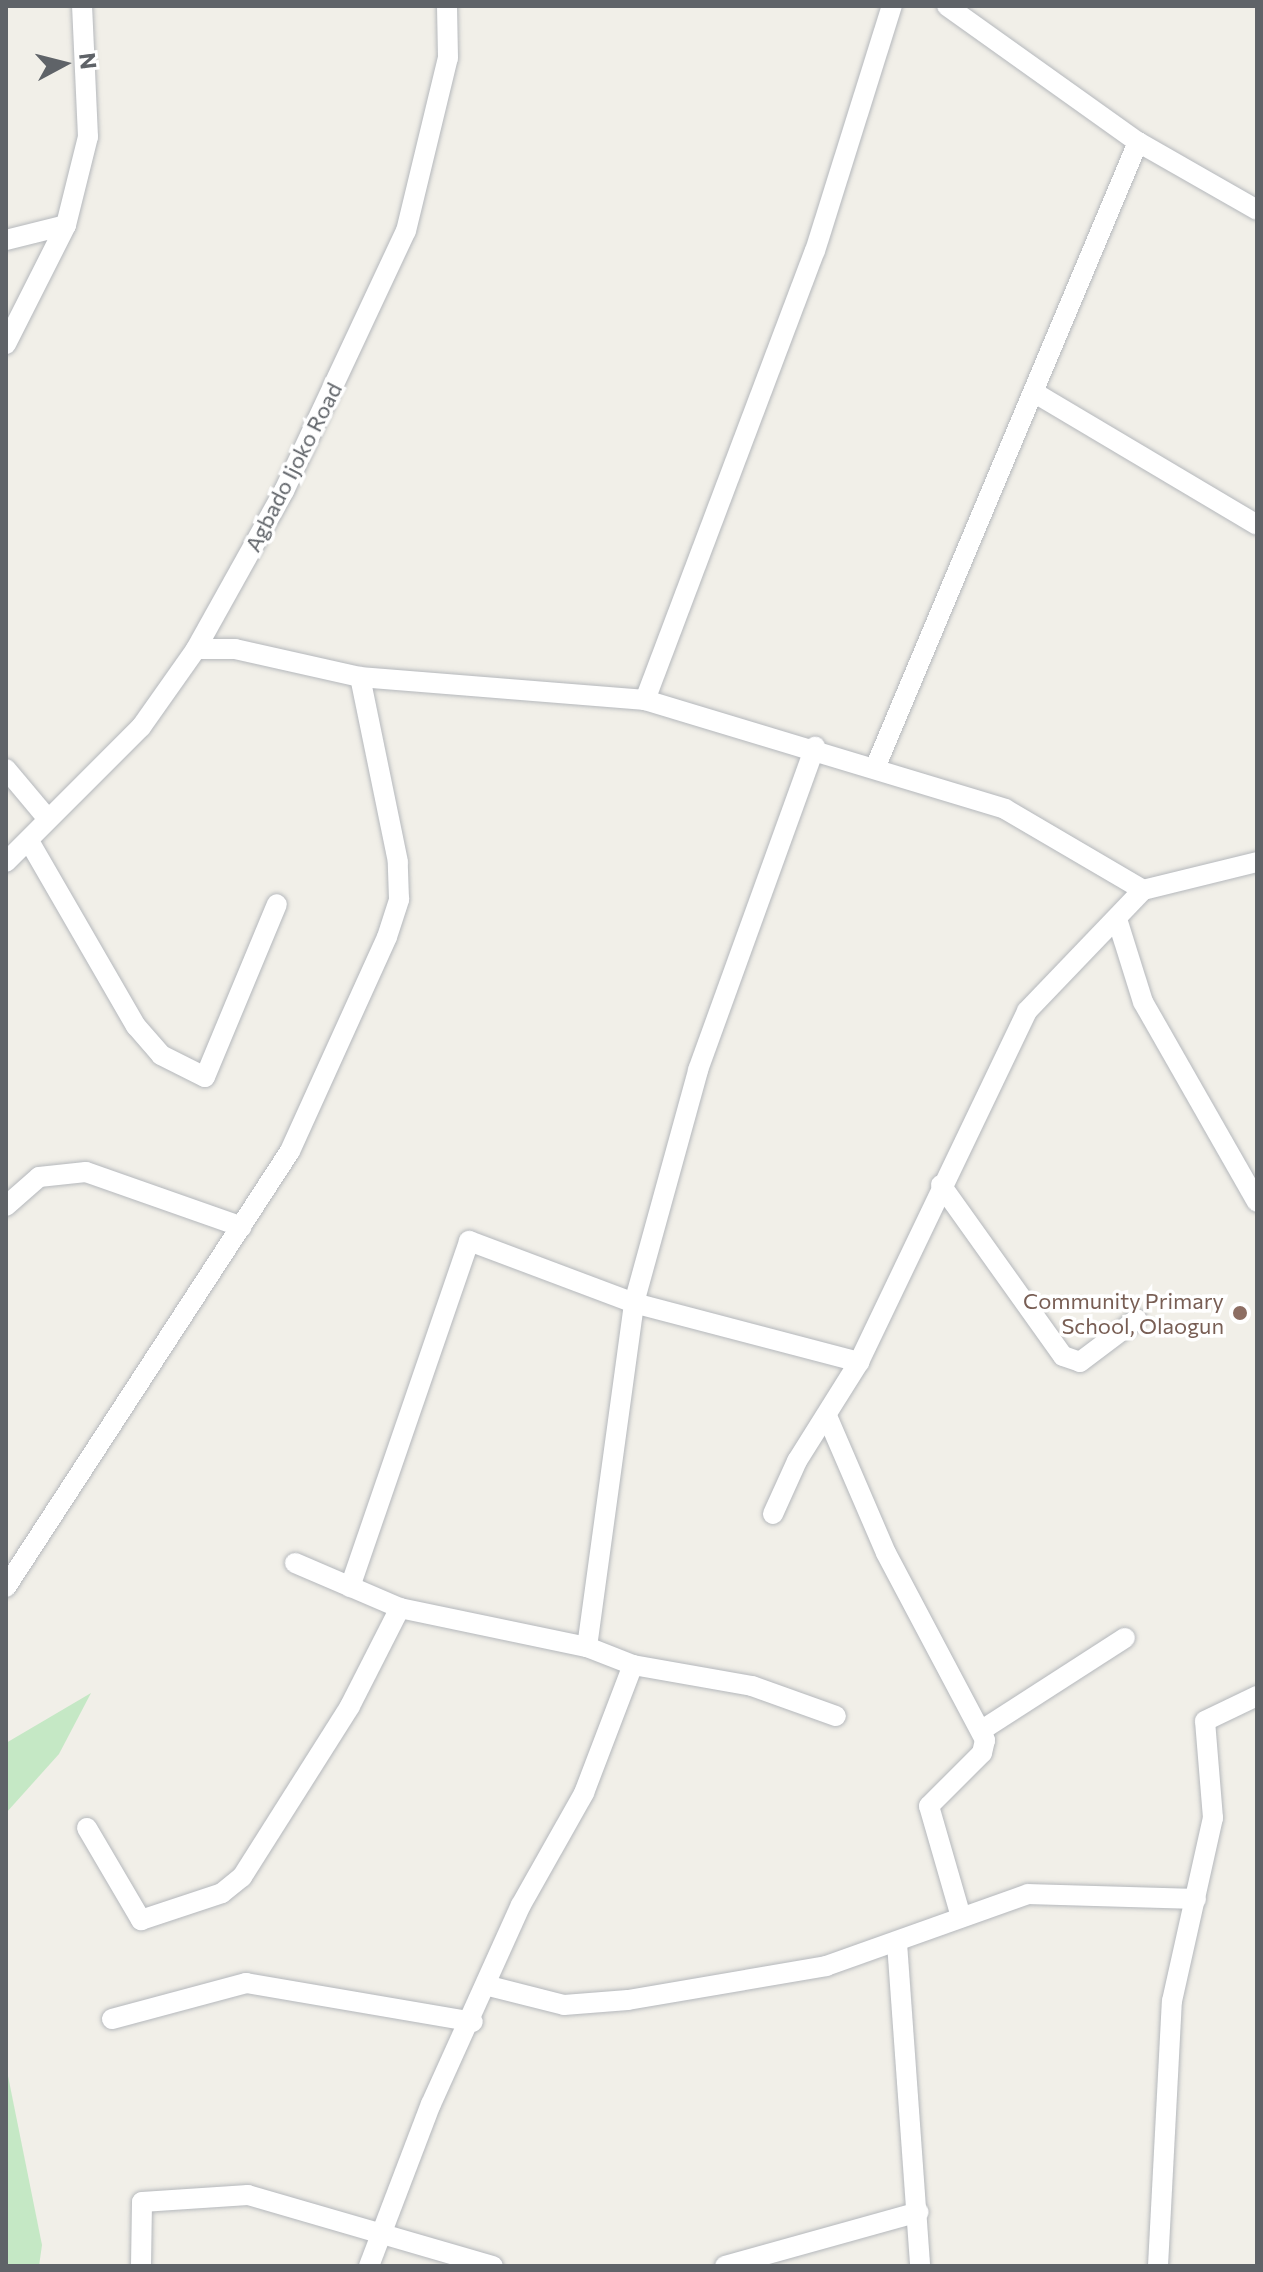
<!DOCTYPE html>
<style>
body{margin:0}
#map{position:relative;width:1263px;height:2272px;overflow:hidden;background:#f1efe8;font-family:Commissioner,sans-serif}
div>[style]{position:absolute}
.green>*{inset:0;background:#c5e8c5}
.roads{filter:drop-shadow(0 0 2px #b5b8bc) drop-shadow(0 0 2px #b5b8bc)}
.minor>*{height:20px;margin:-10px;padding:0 10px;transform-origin:10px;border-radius:10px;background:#fff}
.dots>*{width:22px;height:22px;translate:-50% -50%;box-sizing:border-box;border:4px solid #fff;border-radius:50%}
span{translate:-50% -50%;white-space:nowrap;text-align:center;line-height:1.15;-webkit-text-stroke:7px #fff;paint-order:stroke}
.street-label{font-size:22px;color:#5f6368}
.education-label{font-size:22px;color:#785e54}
.right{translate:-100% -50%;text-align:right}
.frame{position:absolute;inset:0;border:8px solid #5f6368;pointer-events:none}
.north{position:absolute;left:24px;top:24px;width:80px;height:80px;-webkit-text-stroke:6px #fff;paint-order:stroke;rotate:83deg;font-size:22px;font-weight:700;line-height:32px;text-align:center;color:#5f6368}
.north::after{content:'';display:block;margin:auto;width:28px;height:36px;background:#5f6368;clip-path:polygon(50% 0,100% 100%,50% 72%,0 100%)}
</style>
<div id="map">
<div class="green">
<div style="clip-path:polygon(91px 1693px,59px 1754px,6px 1813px,6px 1743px)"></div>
<div style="clip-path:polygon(6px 2066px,42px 2245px,39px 2266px,6px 2266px)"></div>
</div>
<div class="roads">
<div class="minor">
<div style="left:947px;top:6px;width:234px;rotate:35.5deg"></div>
<div style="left:1138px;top:142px;width:137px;rotate:29.7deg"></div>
<div style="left:6px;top:240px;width:62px;rotate:-14deg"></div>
<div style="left:6px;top:344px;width:133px;rotate:-63.2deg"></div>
<div style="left:66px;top:225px;width:91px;rotate:-76deg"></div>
<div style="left:88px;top:137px;width:131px;rotate:-92.6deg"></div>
<div style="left:1035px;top:393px;width:258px;rotate:30.7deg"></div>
<div style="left:196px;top:649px;width:39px"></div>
<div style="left:235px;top:649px;width:128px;rotate:12.6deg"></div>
<div style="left:360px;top:677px;width:286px;rotate:4.6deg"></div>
<div style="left:645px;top:700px;width:376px;rotate:16.8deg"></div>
<div style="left:1005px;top:809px;width:160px;rotate:30.4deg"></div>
<div style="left:1143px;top:890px;width:117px;rotate:-13.8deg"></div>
<div style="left:645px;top:700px;width:480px;rotate:-69.3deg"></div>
<div style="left:815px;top:251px;width:257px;rotate:-72.6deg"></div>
<div style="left:875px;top:768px;width:679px;rotate:-67.21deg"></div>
<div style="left:6px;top:769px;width:65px;rotate:50deg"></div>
<div style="left:29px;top:841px;width:214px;rotate:60deg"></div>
<div style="left:136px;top:1026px;width:38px;rotate:49deg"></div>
<div style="left:161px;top:1055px;width:49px;rotate:26.6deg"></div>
<div style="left:205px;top:1077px;width:187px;rotate:-67.4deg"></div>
<div style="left:6px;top:862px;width:191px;rotate:-45deg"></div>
<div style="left:141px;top:727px;width:95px;rotate:-54.8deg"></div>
<div style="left:196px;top:649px;width:181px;rotate:-60.9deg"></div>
<div style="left:284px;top:491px;width:287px;rotate:-64.9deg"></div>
<div style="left:406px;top:231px;width:178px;rotate:-76.4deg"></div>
<div style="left:448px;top:58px;width:52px;rotate:-91.1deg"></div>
<div style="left:1117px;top:919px;width:87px;rotate:72.6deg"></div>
<div style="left:1143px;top:1002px;width:230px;rotate:60.3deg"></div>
<div style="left:941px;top:1185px;width:210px;rotate:54.5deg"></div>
<div style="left:1063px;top:1356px;width:18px;rotate:19deg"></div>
<div style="left:1080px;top:1362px;width:71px;rotate:-37deg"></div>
<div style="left:6px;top:1206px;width:44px;rotate:-41.3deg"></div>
<div style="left:39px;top:1177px;width:47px;rotate:-6.1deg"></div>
<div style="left:86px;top:1172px;width:165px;rotate:19.4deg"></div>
<div style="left:827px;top:1416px;width:149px;rotate:66.7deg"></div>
<div style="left:886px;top:1553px;width:212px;rotate:62.1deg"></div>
<div style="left:985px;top:1740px;width:13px;rotate:103deg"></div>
<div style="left:982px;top:1753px;width:75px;rotate:135deg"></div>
<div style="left:929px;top:1806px;width:116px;rotate:73.9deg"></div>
<div style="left:773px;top:1514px;width:58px;rotate:-65.6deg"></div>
<div style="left:797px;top:1461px;width:117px;rotate:-57.9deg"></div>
<div style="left:859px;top:1362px;width:389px;rotate:-64.4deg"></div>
<div style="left:1027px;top:1011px;width:168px;rotate:-46.2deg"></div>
<div style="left:295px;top:1563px;width:114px;rotate:23.2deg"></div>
<div style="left:400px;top:1608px;width:191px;rotate:11.8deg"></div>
<div style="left:6px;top:1587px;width:520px;rotate:-56.92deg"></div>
<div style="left:290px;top:1151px;width:235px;rotate:-65.6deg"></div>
<div style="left:387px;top:937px;width:40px;rotate:-72deg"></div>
<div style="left:399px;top:899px;width:37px;rotate:-92deg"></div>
<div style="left:398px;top:862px;width:189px;rotate:-101.6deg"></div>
<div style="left:350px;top:1587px;width:366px;rotate:-71deg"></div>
<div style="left:469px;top:1241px;width:176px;rotate:20.6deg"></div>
<div style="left:634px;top:1303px;width:233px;rotate:14.7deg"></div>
<div style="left:633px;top:1665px;width:121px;rotate:10deg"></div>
<div style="left:752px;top:1686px;width:89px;rotate:19.7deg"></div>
<div style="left:982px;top:1730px;width:170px;rotate:-32.8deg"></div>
<div style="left:87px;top:1828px;width:107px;rotate:59.6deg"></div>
<div style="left:141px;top:1920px;width:85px;rotate:-18.4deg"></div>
<div style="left:222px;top:1893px;width:26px;rotate:-39deg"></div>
<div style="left:242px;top:1877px;width:202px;rotate:-57.7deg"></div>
<div style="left:350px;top:1706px;width:110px;rotate:-63deg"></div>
<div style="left:897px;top:1943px;width:324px;rotate:85.9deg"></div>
<div style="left:489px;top:1986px;width:77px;rotate:14.2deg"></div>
<div style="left:564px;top:2005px;width:64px;rotate:-4.5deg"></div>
<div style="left:628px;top:2000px;width:201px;rotate:-9.7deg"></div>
<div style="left:826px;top:1966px;width:214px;rotate:-19.6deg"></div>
<div style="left:1028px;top:1894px;width:168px;rotate:1.7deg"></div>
<div style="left:112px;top:2019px;width:139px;rotate:-15deg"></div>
<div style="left:246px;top:1983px;width:230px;rotate:9.7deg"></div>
<div style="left:141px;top:2266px;width:64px;rotate:-89.1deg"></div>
<div style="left:142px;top:2202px;width:106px;rotate:-3.8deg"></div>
<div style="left:248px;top:2195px;width:255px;rotate:16.2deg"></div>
<div style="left:369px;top:2266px;width:173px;rotate:-69.1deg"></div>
<div style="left:431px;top:2104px;width:218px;rotate:-65.7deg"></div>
<div style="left:521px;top:1905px;width:129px;rotate:-60.6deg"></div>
<div style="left:584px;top:1793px;width:137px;rotate:-69.1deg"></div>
<div style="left:633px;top:1665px;width:49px;rotate:-158.6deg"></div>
<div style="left:587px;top:1647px;width:347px;rotate:-82.2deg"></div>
<div style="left:634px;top:1303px;width:242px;rotate:-74.6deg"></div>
<div style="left:698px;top:1070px;width:344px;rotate:-70.1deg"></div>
<div style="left:725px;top:2266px;width:201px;rotate:-15.6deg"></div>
<div style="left:1158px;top:2266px;width:265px;rotate:-87deg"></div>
<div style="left:1172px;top:2001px;width:188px;rotate:-77.4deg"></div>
<div style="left:1213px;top:1818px;width:97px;rotate:-94.7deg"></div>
<div style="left:1205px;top:1721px;width:58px;rotate:-25.7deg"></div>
</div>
</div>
<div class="dots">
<div style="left:1240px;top:1313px;background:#8d6e63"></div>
</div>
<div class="street-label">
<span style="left:293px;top:467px;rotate:-63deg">Agbado Ijoko Road</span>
</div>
<div class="education-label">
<span class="right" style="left:1224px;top:1313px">Community Primary<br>School, Olaogun</span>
</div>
<div class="frame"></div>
<div class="north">N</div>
</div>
